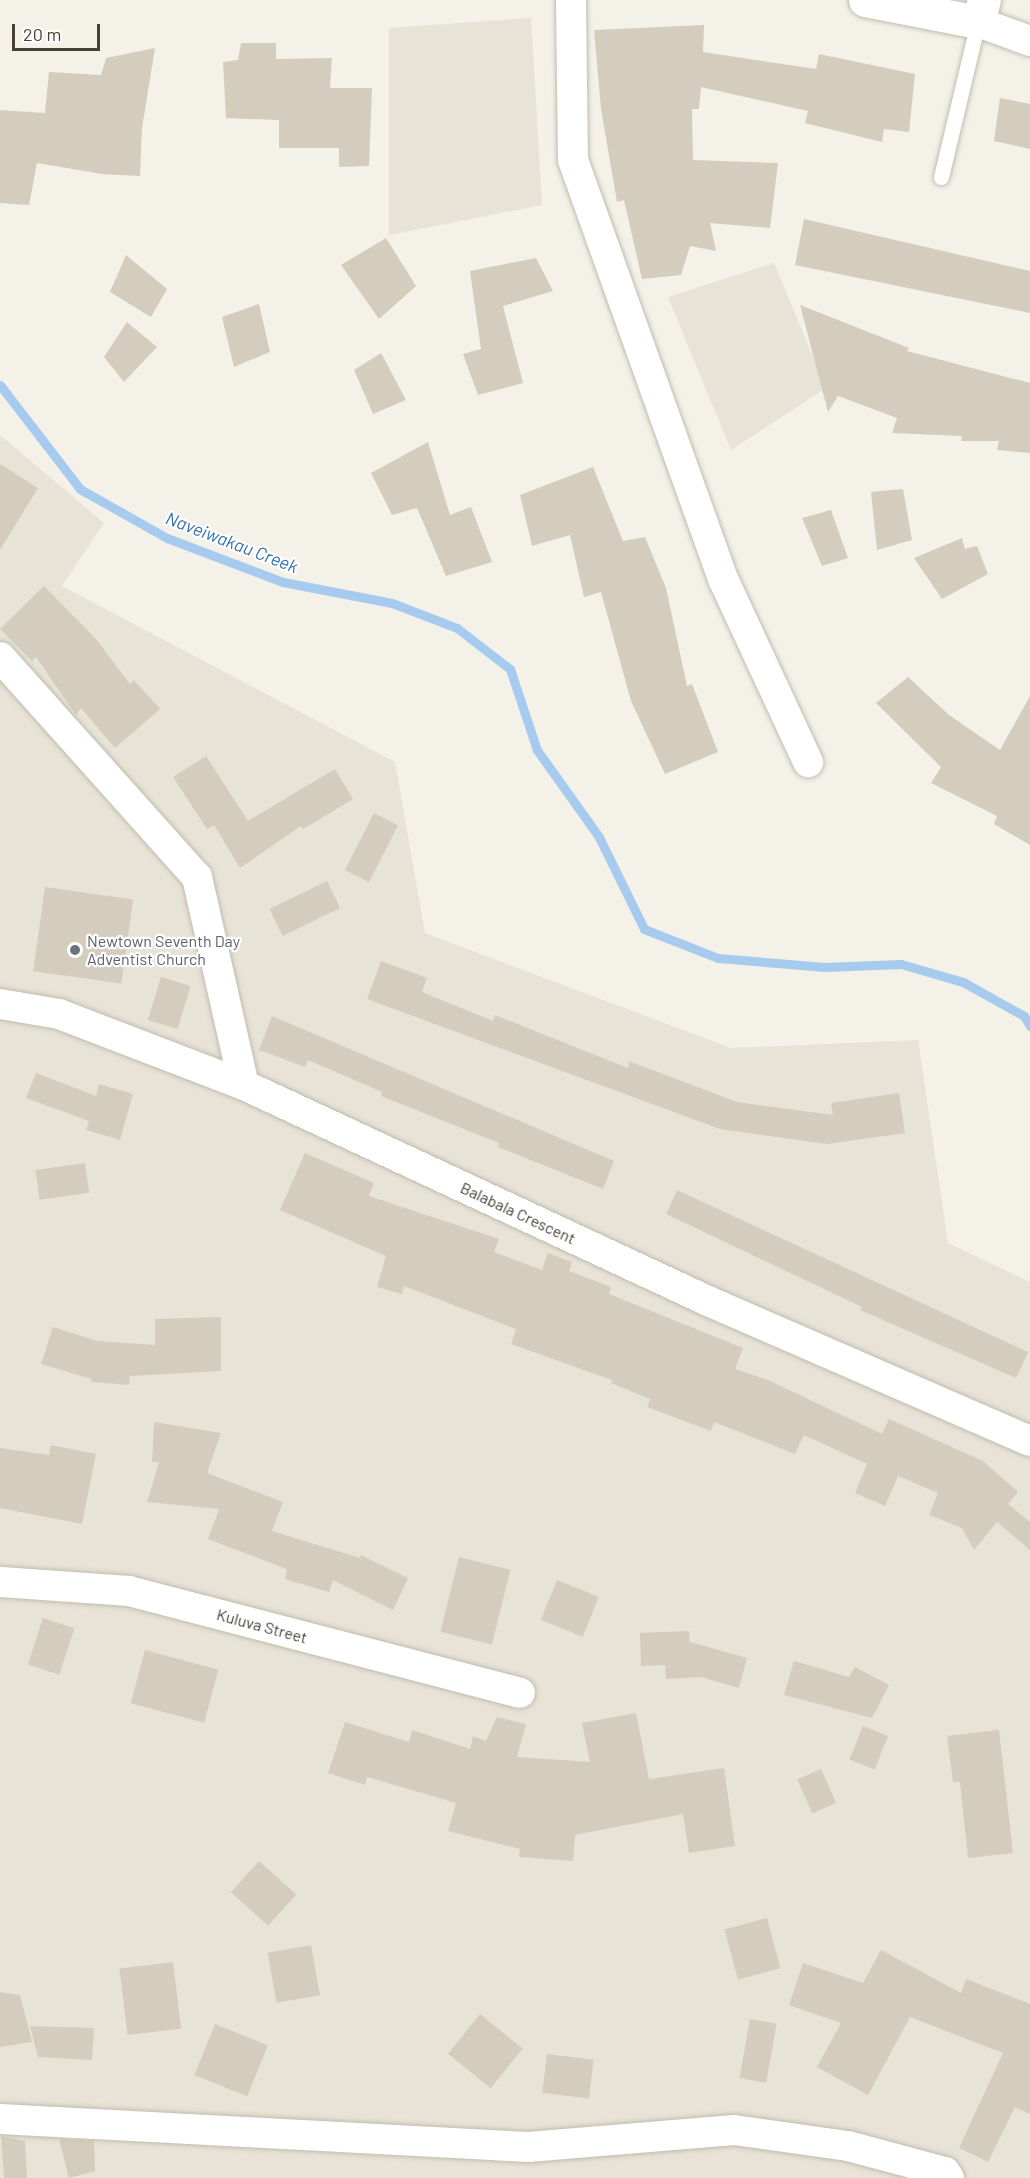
<!DOCTYPE html>
<style>
body{margin:0}
#map{position:relative;width:1030px;height:2178px;overflow:hidden;background:#f3f1e8;font-family:Barlow,sans-serif}
div>[style]{position:absolute}
.residential>*{inset:0;background:#e7e3d6}
.stream>*{height:9px;margin:-4.5px;padding:0 4.5px;transform-origin:4.5px;border-radius:4.5px;background:#a6cbee}
.building>*{inset:0;background:#d4cdbd;transform-origin:0 0}
.roads{filter:drop-shadow(0 0 2px #c1bcad) drop-shadow(0 0 2px #c1bcad)}
.service>*{height:15px;margin:-7.5px;padding:0 7.5px;transform-origin:7.5px;border-radius:7.5px;background:#fff}
.minor>*{height:30px;margin:-15px;padding:0 15px;transform-origin:15px;border-radius:15px;background:#fff}
.tertiary>*{height:33px;margin:-16.5px;padding:0 16.5px;transform-origin:16.5px;border-radius:16.5px;background:#fff}
.dots>*{width:16px;height:16px;translate:-50% -50%;box-sizing:border-box;border:3px solid #fff;border-radius:50%}
span{translate:-50% -50%;white-space:nowrap;text-align:center;line-height:1.15;-webkit-text-stroke:4.5px #fff;paint-order:stroke}
.worship-label{font-size:16px;color:#5b616d}
.left{translate:0 -50%;text-align:left}
.street-label{font-size:16px;color:#464137}
.water-label{font-size:18px;color:#3371af;font-style:italic}
.scale{position:absolute;left:12px;top:24px;width:88px;height:27px;box-sizing:border-box;border:3px solid #464137;border-top:0;padding-left:8px;font-size:18px;line-height:21px;white-space:nowrap;color:#464137;-webkit-text-stroke:4px #fff;paint-order:stroke}
</style>
<div id="map">
<div class="residential">
<div style="clip-path:polygon(531px 18px,542px 205px,389px 235px,389px 28px)"></div>
<div style="clip-path:polygon(774px 263px,826px 388px,731px 450px,668px 297px)"></div>
<div style="clip-path:polygon(0 435px,104px 523px,62px 586px,395px 762px,425px 933px,731px 1048px,918px 1040px,948px 1243px,1030px 1282px,1030px 2178px,0 2178px)"></div>
</div>
<div class="stream">
<div style="left:0;top:385px;width:131px;rotate:52.4deg"></div>
<div style="left:80px;top:489px;width:100px;rotate:29.4deg"></div>
<div style="left:167px;top:538px;width:124px;rotate:20.8deg"></div>
<div style="left:283px;top:582px;width:111px;rotate:10.9deg"></div>
<div style="left:392px;top:603px;width:70px;rotate:21deg"></div>
<div style="left:457px;top:628px;width:67px;rotate:37.7deg"></div>
<div style="left:510px;top:669px;width:85px;rotate:71.6deg"></div>
<div style="left:537px;top:750px;width:107px;rotate:54.5deg"></div>
<div style="left:599px;top:837px;width:102px;rotate:63.9deg"></div>
<div style="left:644px;top:929px;width:79px;rotate:21.4deg"></div>
<div style="left:718px;top:958px;width:107px;rotate:4.8deg"></div>
<div style="left:825px;top:967px;width:76px;rotate:-2.3deg"></div>
<div style="left:901px;top:964px;width:65px;rotate:16.2deg"></div>
<div style="left:963px;top:982px;width:70px;rotate:29.1deg"></div>
<div style="left:1024px;top:1016px;width:12px;rotate:59deg"></div>
</div>
<div class="building">
<div style="clip-path:polygon(704px 25px,703px 52px,816px 69px,819px 54px,915px 74px,909px 132px,884px 129px,882px 142px,805px 123px,808px 111px,701px 87px,699px 109px,692px 109px,693px 160px,778px 163px,770px 228px,710px 223px,716px 251px,690px 246px,681px 275px,642px 279px,624px 200px,617px 202px,601px 109px,594px 30px)"></div>
<div style="clip-path:polygon(241px 43px,276px 43px,276px 59px,332px 58px,330px 88px,372px 88px,369px 166px,339px 167px,339px 148px,279px 148px,279px 120px,226px 118px,223px 62px,238px 60px)"></div>
<div style="clip-path:polygon(155px 48px,142px 128px,140px 176px,102px 174px,37px 163px,29px 205px,0 203px,0 110px,45px 113px,49px 72px,101px 75px,106px 58px)"></div>
<div style="clip-path:polygon(1000px 98px,1030px 104px,1030px 149px,994px 141px)"></div>
<div style="clip-path:polygon(804px 219px,1030px 271px,1030px 313px,795px 265px)"></div>
<div style="clip-path:polygon(386px 238px,416px 286px,379px 319px,341px 265px)"></div>
<div style="clip-path:polygon(126px 255px,167px 289px,151px 317px,110px 292px)"></div>
<div style="clip-path:polygon(536px 258px,553px 291px,503px 306px,523px 383px,478px 395px,463px 354px,481px 349px,470px 271px)"></div>
<div style="clip-path:polygon(259px 304px,270px 352px,234px 367px,222px 317px)"></div>
<div style="clip-path:polygon(800px 305px,909px 348px,907px 351px,1030px 383px,1030px 453px,997px 450px,999px 441px,961px 441px,962px 436px,892px 433px,897px 418px,838px 396px,828px 412px)"></div>
<div style="clip-path:polygon(127px 322px,157px 347px,124px 382px,104px 357px)"></div>
<div style="clip-path:polygon(381px 353px,406px 400px,373px 414px,354px 370px)"></div>
<div style="clip-path:polygon(428px 442px,450px 515px,471px 507px,492px 562px,446px 576px,417px 508px,392px 515px,371px 473px)"></div>
<div style="clip-path:polygon(0 464px,38px 488px,0 550px)"></div>
<div style="clip-path:polygon(593px 467px,623px 541px,645px 537px,666px 588px,687px 686px,692px 684px,718px 752px,665px 774px,631px 701px,601px 592px,584px 597px,570px 535px,532px 546px,520px 495px)"></div>
<div style="clip-path:polygon(903px 489px,912px 540px,877px 550px,871px 492px)"></div>
<div style="clip-path:polygon(831px 510px,848px 558px,822px 566px,802px 518px)"></div>
<div style="clip-path:polygon(962px 538px,965px 549px,977px 546px,988px 574px,942px 599px,914px 558px)"></div>
<div style="clip-path:polygon(44px 586px,96px 639px,130px 684px,134px 680px,160px 709px,115px 748px,81px 708px,76px 715px,36px 657px,32px 661px,0 629px)"></div>
<div style="clip-path:polygon(908px 677px,949px 715px,1000px 750px,1030px 696px,1030px 845px,994px 824px,997px 816px,931px 783px,941px 767px,876px 703px)"></div>
<div style="clip-path:polygon(206px 756px,248px 821px,335px 769px,353px 799px,303px 829px,301px 826px,240px 868px,214px 825px,207px 829px,173px 777px)"></div>
<div style="left:374px;top:813px;width:27px;height:64px;rotate:27deg"></div>
<div style="left:327px;top:881px;width:30px;height:64px;rotate:64deg"></div>
<div style="left:45px;top:887px;width:89px;height:85px;rotate:8deg"></div>
<div style="clip-path:polygon(381px 961px,427px 978px,422px 992px,493px 1021px,495px 1015px,628px 1068px,629px 1061px,737px 1102px,833px 1115px,831px 1103px,899px 1093px,905px 1133px,827px 1144px,720px 1129px,367px 999px)"></div>
<div style="left:161px;top:977px;width:31px;height:45px;rotate:17deg"></div>
<div style="clip-path:polygon(272px 1016px,614px 1161px,603px 1189px,498px 1147px,499px 1143px,381px 1096px,382px 1092px,308px 1060px,305px 1067px,259px 1050px)"></div>
<div style="clip-path:polygon(36px 1073px,96px 1096px,99px 1084px,133px 1094px,120px 1140px,86px 1130px,89px 1121px,26px 1098px)"></div>
<div style="clip-path:polygon(305px 1153px,374px 1183px,369px 1196px,499px 1239px,494px 1252px,542px 1270px,548px 1253px,572px 1262px,569px 1271px,611px 1287px,609px 1294px,743px 1348px,735px 1369px,768px 1380px,882px 1434px,889px 1419px,983px 1461px,1018px 1492px,1008px 1504px,1030px 1522px,1030px 1550px,997px 1522px,974px 1550px,962px 1528px,929px 1515px,938px 1493px,898px 1476px,885px 1506px,855px 1493px,867px 1464px,804px 1435px,795px 1454px,714px 1422px,711px 1431px,647px 1407px,650px 1399px,611px 1383px,612px 1380px,511px 1344px,516px 1329px,404px 1286px,402px 1294px,377px 1287px,386px 1256px,280px 1210px)"></div>
<div style="left:85px;top:1163px;width:30px;height:50px;rotate:82deg"></div>
<div style="clip-path:polygon(677px 1190px,1028px 1352px,1016px 1378px,860px 1310px,862px 1307px,666px 1214px)"></div>
<div style="clip-path:polygon(221px 1317px,221px 1371px,130px 1376px,129px 1385px,91px 1382px,92px 1379px,41px 1364px,53px 1327px,98px 1341px,155px 1345px,155px 1319px)"></div>
<div style="clip-path:polygon(154px 1422px,221px 1433px,207px 1473px,283px 1502px,272px 1531px,360px 1558px,361px 1555px,408px 1578px,393px 1610px,333px 1580px,329px 1592px,285px 1579px,287px 1569px,208px 1539px,219px 1509px,147px 1502px,159px 1462px,152px 1462px)"></div>
<div style="clip-path:polygon(51px 1445px,96px 1454px,82px 1524px,0 1508px,0 1448px,49px 1455px)"></div>
<div style="left:459px;top:1557px;width:53px;height:77px;rotate:14deg"></div>
<div style="left:557px;top:1580px;width:45px;height:43px;rotate:22deg"></div>
<div style="left:43px;top:1618px;width:33px;height:49px;rotate:18deg"></div>
<div style="clip-path:polygon(689px 1631px,690px 1642px,747px 1658px,739px 1688px,701px 1677px,666px 1679px,665px 1665px,641px 1666px,640px 1633px)"></div>
<div style="left:145px;top:1650px;width:76px;height:55px;rotate:15deg"></div>
<div style="clip-path:polygon(794px 1661px,849px 1677px,855px 1667px,889px 1685px,872px 1718px,784px 1695px)"></div>
<div style="clip-path:polygon(636px 1713px,649px 1779px,724px 1768px,735px 1846px,689px 1853px,683px 1814px,575px 1835px,573px 1861px,519px 1857px,520px 1849px,448px 1831px,456px 1803px,367px 1777px,365px 1785px,328px 1773px,345px 1722px,409px 1742px,412px 1730px,470px 1749px,473px 1736px,486px 1741px,497px 1717px,526px 1724px,517px 1757px,590px 1762px,582px 1723px)"></div>
<div style="left:863px;top:1726px;width:27px;height:36px;rotate:22deg"></div>
<div style="clip-path:polygon(999px 1730px,1013px 1853px,968px 1858px,960px 1782px,953px 1782px,947px 1736px)"></div>
<div style="left:821px;top:1769px;width:37px;height:26px;rotate:66deg"></div>
<div style="left:259px;top:1861px;width:50px;height:42px;rotate:42deg"></div>
<div style="left:767px;top:1918px;width:52px;height:44px;rotate:75deg"></div>
<div style="left:311px;top:1945px;width:51px;height:44px;rotate:80deg"></div>
<div style="clip-path:polygon(881px 1950px,961px 1993px,966px 1979px,1030px 2004px,1030px 2114px,1015px 2107px,988px 2162px,959px 2148px,1003px 2053px,910px 2017px,868px 2095px,817px 2067px,841px 2023px,789px 2005px,803px 1963px,863px 1983px)"></div>
<div style="left:173px;top:1962px;width:67px;height:54px;rotate:83deg"></div>
<div style="clip-path:polygon(0 1992px,20px 1995px,32px 2042px,0 2047px)"></div>
<div style="left:480px;top:2014px;width:55px;height:51px;rotate:39deg"></div>
<div style="left:750px;top:2019px;width:27px;height:60px;rotate:10deg"></div>
<div style="left:215px;top:2024px;width:57px;height:55px;rotate:22deg"></div>
<div style="clip-path:polygon(30px 2026px,94px 2028px,92px 2060px,38px 2057px)"></div>
<div style="left:547px;top:2054px;width:47px;height:39px;rotate:7deg"></div>
<div style="clip-path:polygon(1px 2136px,25px 2141px,27px 2178px,4px 2178px)"></div>
<div style="clip-path:polygon(59px 2139px,94px 2141px,95px 2171px,69px 2178px)"></div>
</div>
<div class="roads">
<div class="service">
<div style="left:941px;top:177px;width:159px;rotate:-76.6deg"></div>
</div>
<div class="minor">
<div style="left:571px;top:0;width:160px;rotate:89.3deg"></div>
<div style="left:573px;top:160px;width:447px;rotate:70.3deg"></div>
<div style="left:724px;top:581px;width:200px;rotate:65.1deg"></div>
<div style="left:978px;top:22px;width:55px;rotate:20.1deg"></div>
<div style="left:0;top:657px;width:295px;rotate:48.2deg"></div>
<div style="left:197px;top:877px;width:213px;rotate:77.3deg"></div>
<div style="left:0;top:1004px;width:60px;rotate:9.6deg"></div>
<div style="left:59px;top:1014px;width:198px;rotate:21deg"></div>
<div style="left:244px;top:1085px;width:512px;rotate:24.96deg"></div>
<div style="left:708px;top:1301px;width:351px;rotate:23.5deg"></div>
<div style="left:0;top:1582px;width:129px;rotate:4deg"></div>
<div style="left:129px;top:1591px;width:404px;rotate:14.6deg"></div>
<div style="left:0;top:2119px;width:529px;rotate:3.04deg"></div>
<div style="left:528px;top:2147px;width:207px;rotate:-4.7deg"></div>
<div style="left:734px;top:2130px;width:115px;rotate:8deg"></div>
<div style="left:848px;top:2146px;width:100px;rotate:15deg"></div>
<div style="left:945px;top:2172px;width:7px;rotate:56deg"></div>
</div>
<div class="tertiary">
<div style="left:865px;top:0;width:115px;rotate:11deg"></div>
<div style="left:978px;top:22px;width:23px;rotate:-75deg"></div>
</div>
</div>
<div class="dots">
<div style="left:75px;top:950px;background:#6b7280"></div>
</div>
<div class="worship-label">
<span class="left" style="left:87px;top:950px">Newtown Seventh Day<br>Adventist Church</span>
</div>
<div class="street-label">
<span style="left:518px;top:1213px;rotate:25deg">Balabala Crescent</span>
<span style="left:262px;top:1626px;rotate:15deg">Kuluva Street</span>
</div>
<div class="water-label">
<span style="left:232px;top:542px;rotate:21deg">Naveiwakau Creek</span>
</div>
<div class="scale">20 m</div>
</div>
